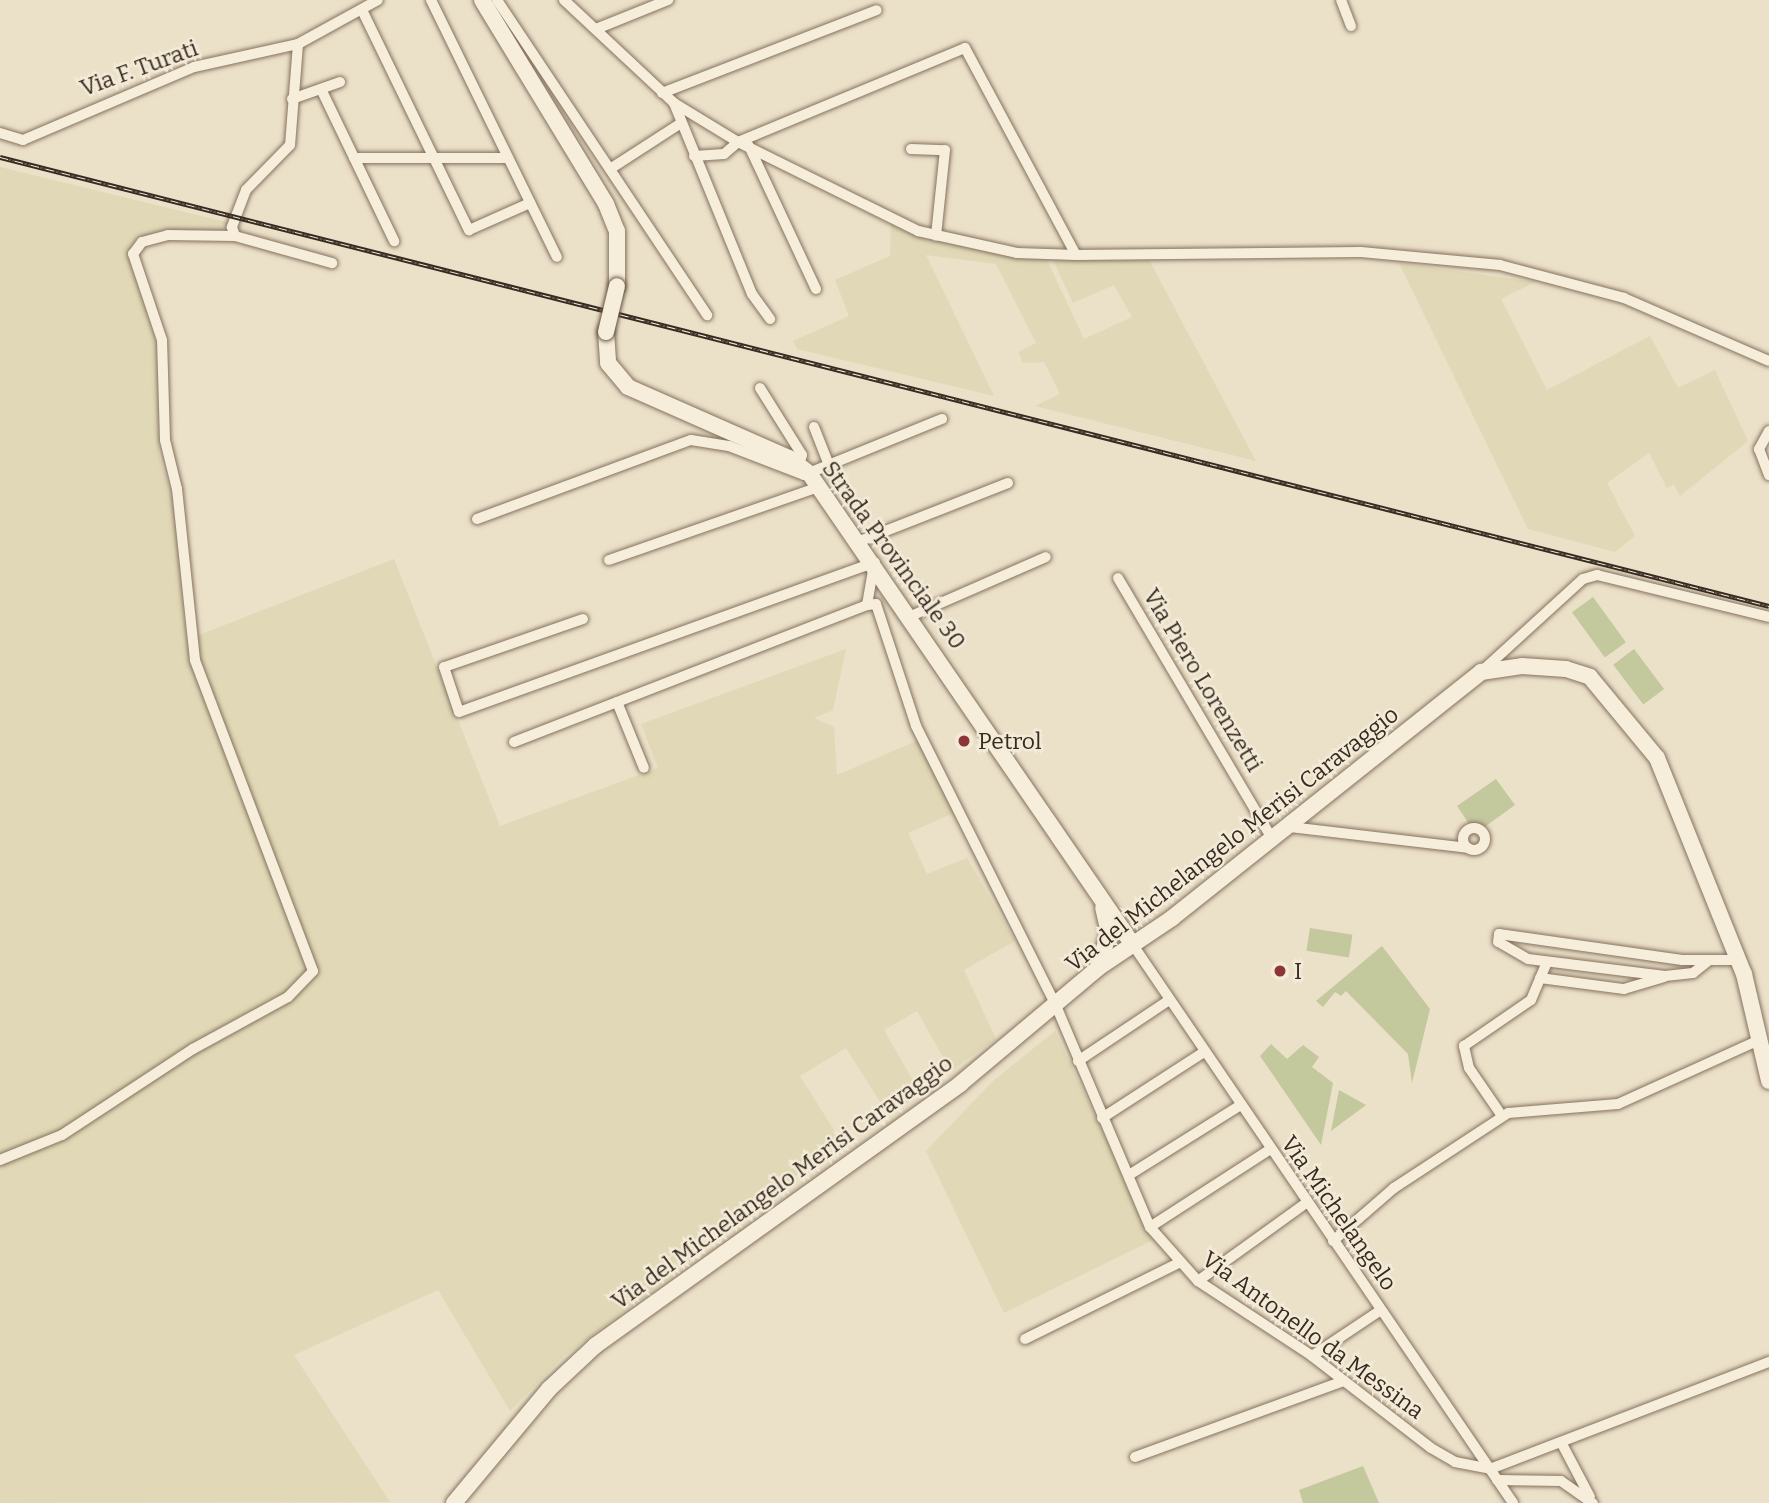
<!DOCTYPE html>
<style>
body{margin:0}
#map{position:relative;width:1769px;height:1503px;overflow:hidden;background:#ebe0c8;font-family:Bitter,serif}
div>[style]{position:absolute}
.farmland>*{inset:0;background:#e0d8b6}
.green>*{inset:0;background:#c4c89d;transform-origin:0 0}
.roads{filter:drop-shadow(0 0 2px #85725f) drop-shadow(0 0 2px #85725f)}
.street>*{height:10px;margin:-5px;padding:0 5px;transform-origin:5px;border-radius:5px;background:#f6eddb}
.street>.ring{margin:-5px;padding:0;box-sizing:content-box;background:none;border:10px solid #f6eddb;border-radius:50%}
.secondary>*{height:16px;margin:-8px;padding:0 8px;transform-origin:8px;border-radius:8px;background:#f6eddb}
.rail>*{height:5px;margin-top:-2.5px;transform-origin:0;background:repeating-linear-gradient(90deg,#f3ead7 0 8px,#372b21 0 16px);box-sizing:border-box;border-block:2px solid #372b21}
.bridges{filter:drop-shadow(0 0 2px #675442) drop-shadow(0 0 2px #675442)}
.secondary-bridge>*{height:16px;margin:-8px;padding:0 8px;transform-origin:8px;border-radius:8px;background:#f6eddb}
.dots>*{width:19px;height:19px;translate:-50% -50%;box-sizing:border-box;border:4px solid #f3ead7;border-radius:50%}
span{translate:-50% -50%;white-space:nowrap;text-align:center;line-height:1.15;-webkit-text-stroke:5px #f3ead7;paint-order:stroke}
.street-label{font-size:23px;color:#372b21}
.poi-label{font-size:23px;color:#372b21}
.left{translate:0 -50%;text-align:left}
</style>
<div id="map">
<div class="farmland">
<div style="clip-path:polygon(0 167px,230px 223px,221px 231px,138px 240px,128px 253px,162px 361px,159px 454px,176px 510px,184px 622px,199px 685px,310px 966px,301px 986px,72px 1125px,0 1158px)"></div>
<div style="clip-path:polygon(891px 221px,936px 241px,1046px 258px,1084px 339px,1132px 317px,1114px 285px,1073px 303px,1052px 258px,1147px 256px,1256px 461px,1035px 406px,1060px 394px,1044px 362px,1023px 363px,1018px 352px,1036px 343px,996px 264px,926px 255px,994px 396px,797px 349px,793px 341px,849px 316px,835px 280px,890px 256px)"></div>
<div style="clip-path:polygon(1399px 263px,1535px 282px,1501px 299px,1547px 390px,1650px 336px,1678px 388px,1715px 370px,1748px 441px,1680px 496px,1674px 484px,1667px 488px,1649px 453px,1607px 483px,1635px 536px,1615px 552px,1528px 529px)"></div>
<div style="clip-path:polygon(394px 559px,500px 826px,658px 768px,641px 724px,846px 649px,833px 710px,814px 718px,834px 727px,837px 775px,919px 740px,954px 813px,908px 833px,927px 874px,967px 858px,1015px 941px,964px 970px,996px 1039px,951px 1071px,917px 1011px,884px 1030px,920px 1093px,889px 1116px,846px 1048px,800px 1076px,844px 1146px,719px 1224px,703px 1225px,697px 1236px,706px 1244px,688px 1264px,564px 1356px,510px 1411px,438px 1290px,294px 1355px,390px 1502px,0 1503px,0 1163px,295px 997px,317px 974px,212px 702px,194px 637px)"></div>
<div style="clip-path:polygon(1055px 1031px,1153px 1240px,1004px 1313px,926px 1151px,993px 1081px)"></div>
</div>
<div class="green">
<div style="left:1593px;top:597px;width:56px;height:26px;rotate:54deg"></div>
<div style="left:1634px;top:649px;width:50px;height:26px;rotate:53deg"></div>
<div style="clip-path:polygon(1496px 779px,1515px 805px,1483px 828px,1470px 825px,1457px 806px)"></div>
<div style="left:1310px;top:928px;width:43px;height:23px;rotate:9deg"></div>
<div style="clip-path:polygon(1382px 946px,1430px 1009px,1412px 1083px,1408px 1054px,1346px 991px,1341px 996px,1335px 992px,1323px 1007px,1316px 1001px)"></div>
<div style="clip-path:polygon(1271px 1044px,1287px 1059px,1303px 1045px,1319px 1057px,1312px 1067px,1333px 1083px,1321px 1145px,1260px 1056px)"></div>
<div style="clip-path:polygon(1339px 1090px,1366px 1105px,1331px 1131px)"></div>
<div style="clip-path:polygon(1363px 1466px,1379px 1503px,1303px 1503px,1299px 1490px)"></div>
</div>
<div class="roads">
<div class="street">
<div style="left:431px;top:0;width:286px;rotate:63.9deg"></div>
<div style="left:497px;top:0;width:379px;rotate:56.3deg"></div>
<div style="left:564px;top:0;width:151px;rotate:43.1deg"></div>
<div style="left:674px;top:103px;width:75px;rotate:31.4deg"></div>
<div style="left:738px;top:142px;width:201px;rotate:26.3deg"></div>
<div style="left:918px;top:231px;width:101px;rotate:12.5deg"></div>
<div style="left:1017px;top:253px;width:59px;rotate:1.9deg"></div>
<div style="left:1076px;top:255px;width:235px;rotate:-118.2deg"></div>
<div style="left:965px;top:48px;width:246px;rotate:157.5deg"></div>
<div style="left:738px;top:142px;width:18px;rotate:139deg"></div>
<div style="left:724px;top:154px;width:30px;rotate:176deg"></div>
<div style="left:1341px;top:0;width:28px;rotate:69deg"></div>
<div style="left:362px;top:10px;width:245px;rotate:64.1deg"></div>
<div style="left:469px;top:230px;width:67px;rotate:-23.9deg"></div>
<div style="left:596px;top:29px;width:78px;rotate:-21.9deg"></div>
<div style="left:298px;top:44px;width:101px;rotate:94.5deg"></div>
<div style="left:290px;top:145px;width:63px;rotate:134.4deg"></div>
<div style="left:246px;top:190px;width:40px;rotate:111deg"></div>
<div style="left:232px;top:227px;width:9px;rotate:72deg"></div>
<div style="left:235px;top:236px;width:101px;rotate:15.6deg"></div>
<div style="left:321px;top:89px;width:169px;rotate:64.3deg"></div>
<div style="left:662px;top:93px;width:230px;rotate:-21.1deg"></div>
<div style="left:292px;top:99px;width:51px;rotate:-19.5deg"></div>
<div style="left:674px;top:103px;width:206px;rotate:67.8deg"></div>
<div style="left:752px;top:294px;width:31px;rotate:54deg"></div>
<div style="left:0;top:133px;width:24px;rotate:17deg"></div>
<div style="left:23px;top:140px;width:186px;rotate:-23.1deg"></div>
<div style="left:194px;top:67px;width:107px;rotate:-12.5deg"></div>
<div style="left:298px;top:44px;width:91px;rotate:-28.8deg"></div>
<div style="left:749px;top:146px;width:158px;rotate:64.9deg"></div>
<div style="left:911px;top:149px;width:34px;rotate:2deg"></div>
<div style="left:945px;top:150px;width:86px;rotate:96deg"></div>
<div style="left:354px;top:158px;width:154px"></div>
<div style="left:610px;top:169px;width:85px;rotate:-32.9deg"></div>
<div style="left:1076px;top:255px;width:285px;rotate:-0.6deg"></div>
<div style="left:1361px;top:252px;width:140px;rotate:5.3deg"></div>
<div style="left:1500px;top:265px;width:128px;rotate:14.9deg"></div>
<div style="left:1624px;top:298px;width:158px;rotate:23.5deg"></div>
<div style="left:760px;top:388px;width:79px;rotate:57.9deg"></div>
<div style="left:802px;top:455px;width:10px;rotate:107deg"></div>
<div style="left:814px;top:427px;width:41px;rotate:68.5deg"></div>
<div style="left:1769px;top:431px;width:21px;rotate:119deg"></div>
<div style="left:1759px;top:449px;width:28px;rotate:69deg"></div>
<div style="left:477px;top:519px;width:228px;rotate:-20.3deg"></div>
<div style="left:691px;top:440px;width:38px;rotate:9deg"></div>
<div style="left:729px;top:446px;width:80px;rotate:21.1deg"></div>
<div style="left:804px;top:475px;width:149px;rotate:-22.1deg"></div>
<div style="left:860px;top:541px;width:159px;rotate:-21.4deg"></div>
<div style="left:609px;top:560px;width:222px;rotate:-19.2deg"></div>
<div style="left:1118px;top:578px;width:304px;rotate:59.4deg"></div>
<div style="left:867px;top:605px;width:9px;rotate:-6deg"></div>
<div style="left:876px;top:604px;width:128px;rotate:71.8deg"></div>
<div style="left:916px;top:726px;width:315px;rotate:63.4deg"></div>
<div style="left:1057px;top:1008px;width:238px;rotate:67deg"></div>
<div style="left:1150px;top:1227px;width:72px;rotate:48.4deg"></div>
<div style="left:1198px;top:1281px;width:136px;rotate:33.3deg"></div>
<div style="left:1312px;top:1356px;width:150px;rotate:37.7deg"></div>
<div style="left:1431px;top:1448px;width:28px;rotate:30deg"></div>
<div style="left:1455px;top:1462px;width:36px;rotate:11deg"></div>
<div style="left:1490px;top:1469px;width:299px;rotate:-21deg"></div>
<div style="left:911px;top:616px;width:147px;rotate:-23.6deg"></div>
<div style="left:583px;top:619px;width:147px;rotate:160.9deg"></div>
<div style="left:444px;top:667px;width:47px;rotate:71.6deg"></div>
<div style="left:459px;top:712px;width:442px;rotate:-19.8deg"></div>
<div style="left:1481px;top:672px;width:138px;rotate:-42.4deg"></div>
<div style="left:1583px;top:579px;width:15px;rotate:-16deg"></div>
<div style="left:1597px;top:575px;width:177px;rotate:13.7deg"></div>
<div style="left:617px;top:702px;width:71px;rotate:67.8deg"></div>
<div style="left:514px;top:742px;width:379px;rotate:-21.2deg"></div>
<div style="left:867px;top:605px;width:41px;rotate:-80.1deg"></div>
<div style="left:1290px;top:827px;width:179px;rotate:6.7deg"></div>
<div class="ring" style="left:1463px;top:828px;width:12px;height:12px"></div>
<div style="left:1133px;top:945px;width:675px;rotate:55.74deg"></div>
<div style="left:1708px;top:961px;width:19px;rotate:141deg"></div>
<div style="left:1693px;top:973px;width:28px;rotate:174deg"></div>
<div style="left:1665px;top:976px;width:138px;rotate:-172.9deg"></div>
<div style="left:1528px;top:959px;width:34px;rotate:-150deg"></div>
<div style="left:1498px;top:942px;width:8px;rotate:-83deg"></div>
<div style="left:1499px;top:934px;width:185px;rotate:8.1deg"></div>
<div style="left:1682px;top:960px;width:56px"></div>
<div style="left:1540px;top:978px;width:85px;rotate:7.5deg"></div>
<div style="left:1624px;top:989px;width:42px;rotate:-16.7deg"></div>
<div style="left:1078px;top:1061px;width:110px;rotate:-33.8deg"></div>
<div style="left:1502px;top:1116px;width:58px;rotate:-124.5deg"></div>
<div style="left:1469px;top:1068px;width:23px;rotate:-103deg"></div>
<div style="left:1464px;top:1046px;width:81px;rotate:-34.5deg"></div>
<div style="left:1531px;top:1000px;width:41px;rotate:-67.2deg"></div>
<div style="left:1102px;top:1118px;width:121px;rotate:-32.9deg"></div>
<div style="left:0;top:1160px;width:67px;rotate:-22deg"></div>
<div style="left:62px;top:1135px;width:157px;rotate:-33.3deg"></div>
<div style="left:193px;top:1049px;width:108px;rotate:-28.7deg"></div>
<div style="left:288px;top:997px;width:36px;rotate:-46deg"></div>
<div style="left:313px;top:971px;width:333px;rotate:-110.8deg"></div>
<div style="left:195px;top:660px;width:172px;rotate:-96deg"></div>
<div style="left:177px;top:489px;width:50px;rotate:-103.8deg"></div>
<div style="left:165px;top:440px;width:100px;rotate:-91.7deg"></div>
<div style="left:162px;top:340px;width:91px;rotate:-108.6deg"></div>
<div style="left:133px;top:254px;width:15px;rotate:-53deg"></div>
<div style="left:142px;top:242px;width:27px;rotate:-15deg"></div>
<div style="left:168px;top:235px;width:67px;rotate:0.9deg"></div>
<div style="left:1129px;top:1175px;width:130px;rotate:-32.1deg"></div>
<div style="left:1150px;top:1227px;width:142px;rotate:-32.9deg"></div>
<div style="left:1333px;top:1241px;width:81px;rotate:-41deg"></div>
<div style="left:1394px;top:1188px;width:136px;rotate:-33.3deg"></div>
<div style="left:1508px;top:1113px;width:110px;rotate:-4.7deg"></div>
<div style="left:1618px;top:1104px;width:155px;rotate:-24.4deg"></div>
<div style="left:1198px;top:1281px;width:133px;rotate:-35.8deg"></div>
<div style="left:1025px;top:1339px;width:172px;rotate:-26.3deg"></div>
<div style="left:1312px;top:1356px;width:83px;rotate:-33.7deg"></div>
<div style="left:1561px;top:1442px;width:62px;rotate:62.2deg"></div>
<div style="left:1135px;top:1457px;width:222px;rotate:-20deg"></div>
<div style="left:1497px;top:1480px;width:64px;rotate:0.9deg"></div>
<div style="left:1561px;top:1481px;width:39px;rotate:35deg"></div>
</div>
<div class="secondary">
<div style="left:482px;top:0;width:239px;rotate:58.7deg"></div>
<div style="left:606px;top:204px;width:29px;rotate:68deg"></div>
<div style="left:617px;top:231px;width:55px;rotate:90deg"></div>
<div style="left:606px;top:332px;width:31px;rotate:86deg"></div>
<div style="left:608px;top:363px;width:31px;rotate:50deg"></div>
<div style="left:628px;top:387px;width:176px;rotate:23.8deg"></div>
<div style="left:789px;top:458px;width:25px;rotate:37deg"></div>
<div style="left:809px;top:473px;width:573px;rotate:55.53deg"></div>
<div style="left:1098px;top:967px;width:36px;rotate:-72deg"></div>
<div style="left:1109px;top:933px;width:26px;rotate:-103deg"></div>
<div style="left:454px;top:1503px;width:148px;rotate:-50.2deg"></div>
<div style="left:549px;top:1389px;width:64px;rotate:-43.1deg"></div>
<div style="left:596px;top:1345px;width:448px;rotate:-35.6deg"></div>
<div style="left:960px;top:1084px;width:180px;rotate:-40deg"></div>
<div style="left:1098px;top:968px;width:89px;rotate:-34deg"></div>
<div style="left:1172px;top:918px;width:395px;rotate:-38.5deg"></div>
<div style="left:1481px;top:672px;width:41px;rotate:-8.3deg"></div>
<div style="left:1522px;top:666px;width:44px;rotate:3.9deg"></div>
<div style="left:1566px;top:669px;width:25px;rotate:18deg"></div>
<div style="left:1590px;top:677px;width:105px;rotate:50.4deg"></div>
<div style="left:1657px;top:758px;width:233px;rotate:68.1deg"></div>
<div style="left:1744px;top:974px;width:110px;rotate:76.8deg"></div>
</div>
</div>
<div class="rail">
<div style="left:0;top:157px;width:1825px;rotate:14.24deg"></div>
</div>
<div class="bridges">
<div class="secondary-bridge">
<div style="left:606px;top:332px;width:47px;rotate:-76.6deg"></div>
</div>
</div>
<div class="dots">
<div style="left:964px;top:741px;background:#8f3436"></div>
<div style="left:1280px;top:971px;background:#8f3436"></div>
</div>
<div class="street-label">
<span style="left:139px;top:68px;rotate:-20deg">Via F. Turati</span>
<span style="left:894px;top:555px;rotate:54deg">Strada Provinciale 30</span>
<span style="left:1203px;top:680px;rotate:59deg">Via Piero Lorenzetti</span>
<span style="left:1232px;top:839px;rotate:-38deg">Via del Michelangelo Merisi Caravaggio</span>
<span style="left:782px;top:1182px;rotate:-36deg">Via del Michelangelo Merisi Caravaggio</span>
<span style="left:1339px;top:1213px;rotate:55deg">Via Michelangelo</span>
<span style="left:1313px;top:1335px;rotate:36deg">Via Antonello da Messina</span>
</div>
<div class="poi-label">
<span class="left" style="left:978px;top:741px">Petrol</span>
<span class="left" style="left:1294px;top:971px">I</span>
</div>
</div>
